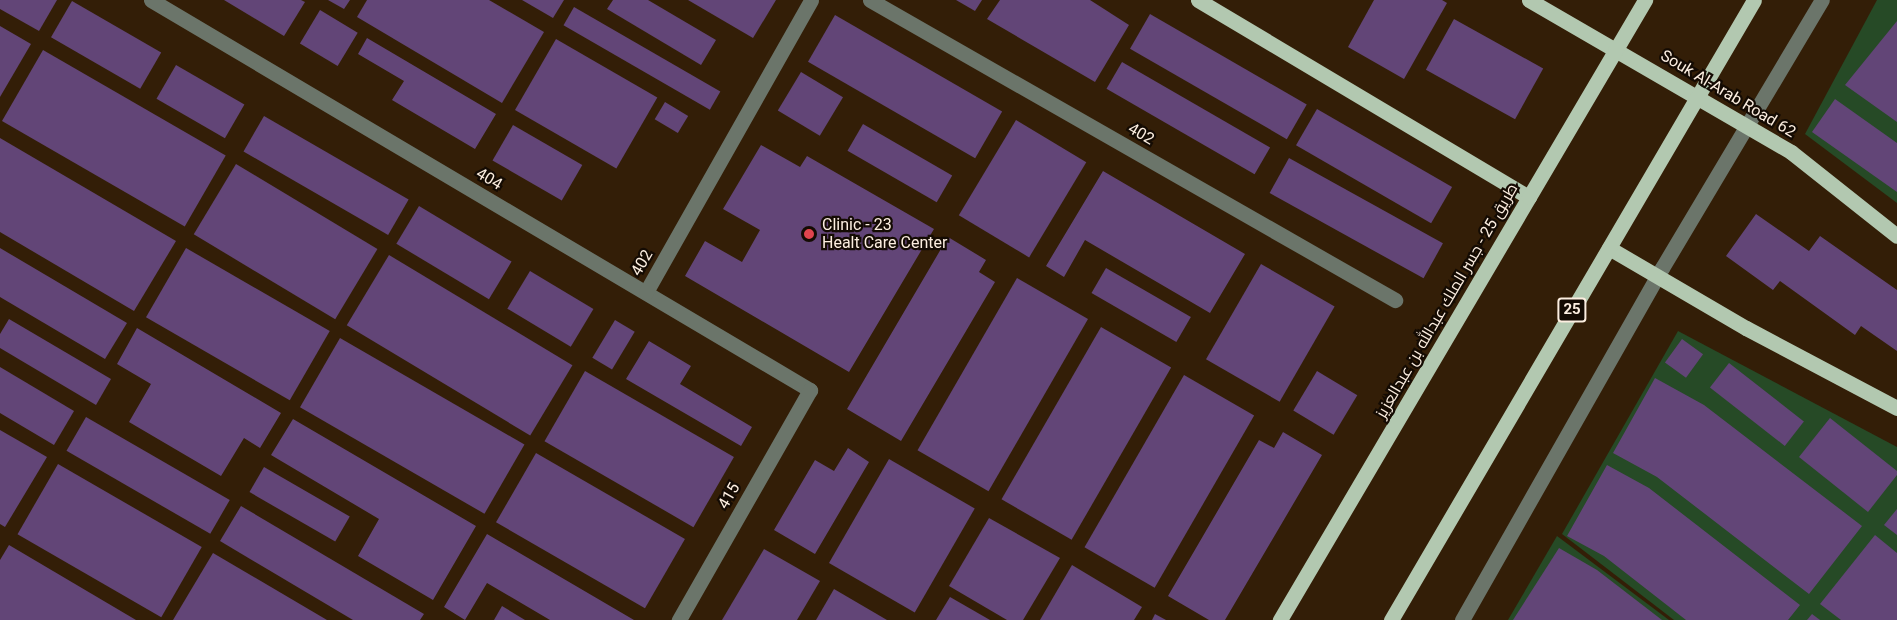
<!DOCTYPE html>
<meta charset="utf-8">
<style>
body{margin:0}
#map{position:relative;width:1897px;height:620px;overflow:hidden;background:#331e07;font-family:Roboto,Cairo,sans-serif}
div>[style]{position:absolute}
.green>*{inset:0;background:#264a26}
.building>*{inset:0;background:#624577;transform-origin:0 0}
.minor>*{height:15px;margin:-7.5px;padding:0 7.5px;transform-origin:7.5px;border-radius:7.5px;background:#6b756a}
.major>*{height:15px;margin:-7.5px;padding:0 7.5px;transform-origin:7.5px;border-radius:7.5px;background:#b2c8b0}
.major-bridge>*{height:15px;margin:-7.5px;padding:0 7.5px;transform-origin:7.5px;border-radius:7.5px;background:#b2c8b0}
.dots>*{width:16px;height:16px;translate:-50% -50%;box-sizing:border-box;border:3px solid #140b03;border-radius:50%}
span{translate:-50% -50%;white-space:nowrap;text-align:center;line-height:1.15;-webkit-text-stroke:4.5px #140b03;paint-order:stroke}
.shield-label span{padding:2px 4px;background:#140b03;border:2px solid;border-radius:4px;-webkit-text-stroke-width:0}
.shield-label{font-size:15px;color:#fceee0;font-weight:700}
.street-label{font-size:16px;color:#fceee0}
.poi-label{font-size:16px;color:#fceee0}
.left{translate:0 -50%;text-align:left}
</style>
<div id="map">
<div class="green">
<div style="clip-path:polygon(1877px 0,1897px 0,1897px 203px,1805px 134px)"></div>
<div style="clip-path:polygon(1678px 331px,1897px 447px,1897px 620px,1674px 620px,1562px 534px)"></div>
<div style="clip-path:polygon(1557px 536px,1669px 620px,1508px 620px)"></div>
</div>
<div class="building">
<div style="clip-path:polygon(0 0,57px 0,39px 31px,0 9px)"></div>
<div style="clip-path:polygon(224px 0,301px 0,305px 2px,284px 36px)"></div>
<div style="clip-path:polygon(328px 0,350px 0,344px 9px)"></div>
<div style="clip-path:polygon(367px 0,489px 0,544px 32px,502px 103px,357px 17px)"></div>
<div style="clip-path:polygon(522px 0,564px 0,553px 18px)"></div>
<div style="clip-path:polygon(613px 0,648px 0,716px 40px,701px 65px,607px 9px)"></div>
<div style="clip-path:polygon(688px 0,776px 0,753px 38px)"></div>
<div style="clip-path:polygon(956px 0,982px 0,975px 11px)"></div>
<div style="clip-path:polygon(1000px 0,1090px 0,1129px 25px,1095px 82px,987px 19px)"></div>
<div style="clip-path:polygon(1374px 0,1442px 0,1447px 3px,1404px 79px,1348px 47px)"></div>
<div style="left:72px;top:1px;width:103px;height:42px;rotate:30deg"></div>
<div style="left:574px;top:7px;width:169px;height:21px;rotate:30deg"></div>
<div style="left:320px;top:10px;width:44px;height:39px;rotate:31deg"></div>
<div style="left:1150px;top:14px;width:181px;height:40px;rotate:30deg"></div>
<div style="left:835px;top:15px;width:193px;height:54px;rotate:30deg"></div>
<div style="left:1454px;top:19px;width:102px;height:58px;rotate:29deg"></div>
<div style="clip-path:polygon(1897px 21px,1897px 122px,1845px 85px)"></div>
<div style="clip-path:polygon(0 26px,31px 44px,0 97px)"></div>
<div style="clip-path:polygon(367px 38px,496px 114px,475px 149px,392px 100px,404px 81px,358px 54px)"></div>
<div style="left:556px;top:39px;width:117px;height:82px;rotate:30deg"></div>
<div style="left:43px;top:50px;width:211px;height:82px;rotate:30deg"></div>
<div style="left:1122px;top:62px;width:171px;height:31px;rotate:30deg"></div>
<div style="left:176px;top:65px;width:79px;height:39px;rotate:30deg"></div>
<div style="left:801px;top:72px;width:49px;height:45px;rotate:31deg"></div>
<div style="clip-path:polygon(1835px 99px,1897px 143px,1897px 192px,1812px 132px)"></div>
<div style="left:665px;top:102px;width:27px;height:20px;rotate:31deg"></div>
<div style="left:1317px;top:109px;width:156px;height:42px;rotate:30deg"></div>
<div style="left:264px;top:116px;width:167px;height:41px;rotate:30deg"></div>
<div style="left:1016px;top:120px;width:82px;height:111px;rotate:31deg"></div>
<div style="left:863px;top:124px;width:103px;height:31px;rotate:30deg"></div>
<div style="left:513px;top:125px;width:80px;height:41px;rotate:30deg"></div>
<div style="clip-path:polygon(0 138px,176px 241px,134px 311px,0 232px)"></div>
<div style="clip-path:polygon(761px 145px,800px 167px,807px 156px,934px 229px,849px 372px,685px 276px,705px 241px,742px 262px,760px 230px,723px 209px)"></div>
<div style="left:1289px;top:158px;width:176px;height:40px;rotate:29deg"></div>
<div style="left:236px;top:164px;width:165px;height:82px;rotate:31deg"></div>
<div style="clip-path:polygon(1103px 171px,1245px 254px,1210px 313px,1085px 240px,1064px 277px,1046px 266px)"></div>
<div style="left:419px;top:206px;width:108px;height:44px;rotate:31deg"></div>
<div style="clip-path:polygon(1756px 214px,1809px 251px,1820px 236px,1897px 290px,1897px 351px,1861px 326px,1855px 335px,1780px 281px,1773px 290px,1726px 256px)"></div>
<div style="clip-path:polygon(948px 237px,986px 260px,979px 272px,995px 282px,901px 441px,847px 409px)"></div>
<div style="clip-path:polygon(0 248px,127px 323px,105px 359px,0 297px)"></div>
<div style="left:186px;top:248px;width:166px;height:80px;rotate:30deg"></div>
<div style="left:389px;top:255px;width:214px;height:82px;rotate:31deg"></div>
<div style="left:1261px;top:264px;width:85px;height:110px;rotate:30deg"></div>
<div style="left:1106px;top:268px;width:98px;height:29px;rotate:30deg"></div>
<div style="left:530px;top:271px;width:74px;height:44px;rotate:31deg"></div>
<div style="left:1017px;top:278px;width:82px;height:199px;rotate:30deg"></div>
<div style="clip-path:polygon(9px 319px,111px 379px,96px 405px,0 348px,0 334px)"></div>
<div style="left:615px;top:320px;width:23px;height:44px;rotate:31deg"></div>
<div style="left:1101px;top:327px;width:81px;height:199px;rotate:30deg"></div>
<div style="clip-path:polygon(137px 328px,281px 413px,260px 448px,244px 438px,221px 476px,129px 422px,151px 384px,117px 364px)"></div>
<div style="left:340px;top:338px;width:213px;height:80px;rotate:30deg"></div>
<div style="left:1682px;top:339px;width:26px;height:29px;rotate:36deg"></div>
<div style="clip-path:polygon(649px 341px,691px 366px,680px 384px,752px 427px,741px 446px,626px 379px)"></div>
<div style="left:1729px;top:363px;width:95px;height:31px;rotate:38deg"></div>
<div style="clip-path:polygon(0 367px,74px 411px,54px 445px,0 413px)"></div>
<div style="left:585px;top:371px;width:172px;height:81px;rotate:30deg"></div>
<div style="left:1317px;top:371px;width:47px;height:46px;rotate:31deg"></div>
<div style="left:1184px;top:375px;width:81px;height:199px;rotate:30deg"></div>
<div style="clip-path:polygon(1655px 378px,1704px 405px,1862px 526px,1809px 594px,1657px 477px,1613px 453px)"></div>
<div style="left:86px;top:417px;width:166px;height:39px;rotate:30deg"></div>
<div style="clip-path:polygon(1830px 418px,1897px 471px,1897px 475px,1868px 512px,1799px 457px)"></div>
<div style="clip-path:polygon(293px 419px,476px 526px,433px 600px,358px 556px,379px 519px,271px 455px)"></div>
<div style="clip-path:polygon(0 430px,47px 457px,5px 527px,0 524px)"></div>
<div style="clip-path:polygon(1283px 432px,1322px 455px,1225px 620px,1209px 620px,1168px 596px,1259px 440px,1274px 448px)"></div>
<div style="clip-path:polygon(848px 448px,869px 462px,815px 554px,774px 530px,815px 460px,834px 471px)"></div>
<div style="left:536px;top:453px;width:172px;height:80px;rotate:30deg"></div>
<div style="left:889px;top:459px;width:99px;height:120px;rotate:30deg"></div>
<div style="left:58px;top:464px;width:166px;height:81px;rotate:30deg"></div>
<div style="clip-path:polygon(1607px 465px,1649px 488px,1800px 605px,1788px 620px,1686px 620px,1604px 556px,1567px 536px)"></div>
<div style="left:264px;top:467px;width:99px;height:29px;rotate:30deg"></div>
<div style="clip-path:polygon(241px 506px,424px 614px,420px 620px,353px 620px,220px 541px)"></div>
<div style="clip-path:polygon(1897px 509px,1897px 535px,1884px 525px)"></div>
<div style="clip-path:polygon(989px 518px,1060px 558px,1023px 620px,1007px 620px,949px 586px)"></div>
<div style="clip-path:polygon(487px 534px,634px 620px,550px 620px,487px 583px,465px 620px,444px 607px)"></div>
<div style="clip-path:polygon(1875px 535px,1897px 553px,1897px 620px,1841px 620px,1820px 604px)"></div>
<div style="clip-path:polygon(9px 545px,136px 620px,0 620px,0 560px)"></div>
<div style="clip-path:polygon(1559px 548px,1597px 570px,1662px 620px,1513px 620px)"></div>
<div style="clip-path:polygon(764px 549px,820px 581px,797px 620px,722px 620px)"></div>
<div style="clip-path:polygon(213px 553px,327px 620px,173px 620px)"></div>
<div style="clip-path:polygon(1072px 565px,1142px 607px,1134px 620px,1040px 620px)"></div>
<div style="clip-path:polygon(834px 589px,887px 620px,816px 620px)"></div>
<div style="clip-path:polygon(950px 597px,990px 620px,936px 620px)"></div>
<div style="clip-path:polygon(502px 606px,525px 620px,494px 620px)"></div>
<div style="clip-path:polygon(1155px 614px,1166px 620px,1152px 620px)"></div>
<div style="clip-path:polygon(1812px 614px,1820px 620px,1807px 620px)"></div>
</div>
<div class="minor">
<div style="left:151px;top:0;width:766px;rotate:30.62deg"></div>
<div style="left:810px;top:390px;width:265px;rotate:119.7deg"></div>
<div style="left:870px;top:0;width:605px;rotate:29.74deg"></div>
<div style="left:646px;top:292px;width:335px;rotate:-60.5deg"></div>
<div style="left:1462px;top:620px;width:405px;rotate:-60.4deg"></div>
<div style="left:1662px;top:268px;width:312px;rotate:-59.2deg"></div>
</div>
<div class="major">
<div style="left:1198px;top:0;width:385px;rotate:30.8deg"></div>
<div style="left:1529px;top:197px;width:491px;rotate:120.5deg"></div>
<div style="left:1529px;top:0;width:303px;rotate:30.1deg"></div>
<div style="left:1791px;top:152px;width:135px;rotate:38.4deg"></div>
</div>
<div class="major-bridge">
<div style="left:1529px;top:197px;width:229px;rotate:-59.5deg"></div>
<div style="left:1609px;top:248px;width:159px;rotate:30.3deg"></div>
<div style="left:1746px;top:328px;width:171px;rotate:27.9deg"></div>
<div style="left:1391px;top:620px;width:718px;rotate:-59.65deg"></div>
</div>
<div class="dots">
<div style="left:809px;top:234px;background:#e0444e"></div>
</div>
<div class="shield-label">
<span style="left:1572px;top:310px">25</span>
</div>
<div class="street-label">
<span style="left:1728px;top:94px;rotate:31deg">Souk Al-Arab Road 62</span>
<span style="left:1141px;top:134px;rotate:30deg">402</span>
<span style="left:489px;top:179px;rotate:31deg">404</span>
<span style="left:642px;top:263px;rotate:-60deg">402</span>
<span style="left:1447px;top:301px;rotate:-60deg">طريق 25 - جسر الملك عبدالله بن عبدالعزيز</span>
<span style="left:729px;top:496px;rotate:-60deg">415</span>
</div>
<div class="poi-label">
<span class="left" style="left:822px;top:234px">Clinic - 23<br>Healt Care Center</span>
</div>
</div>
